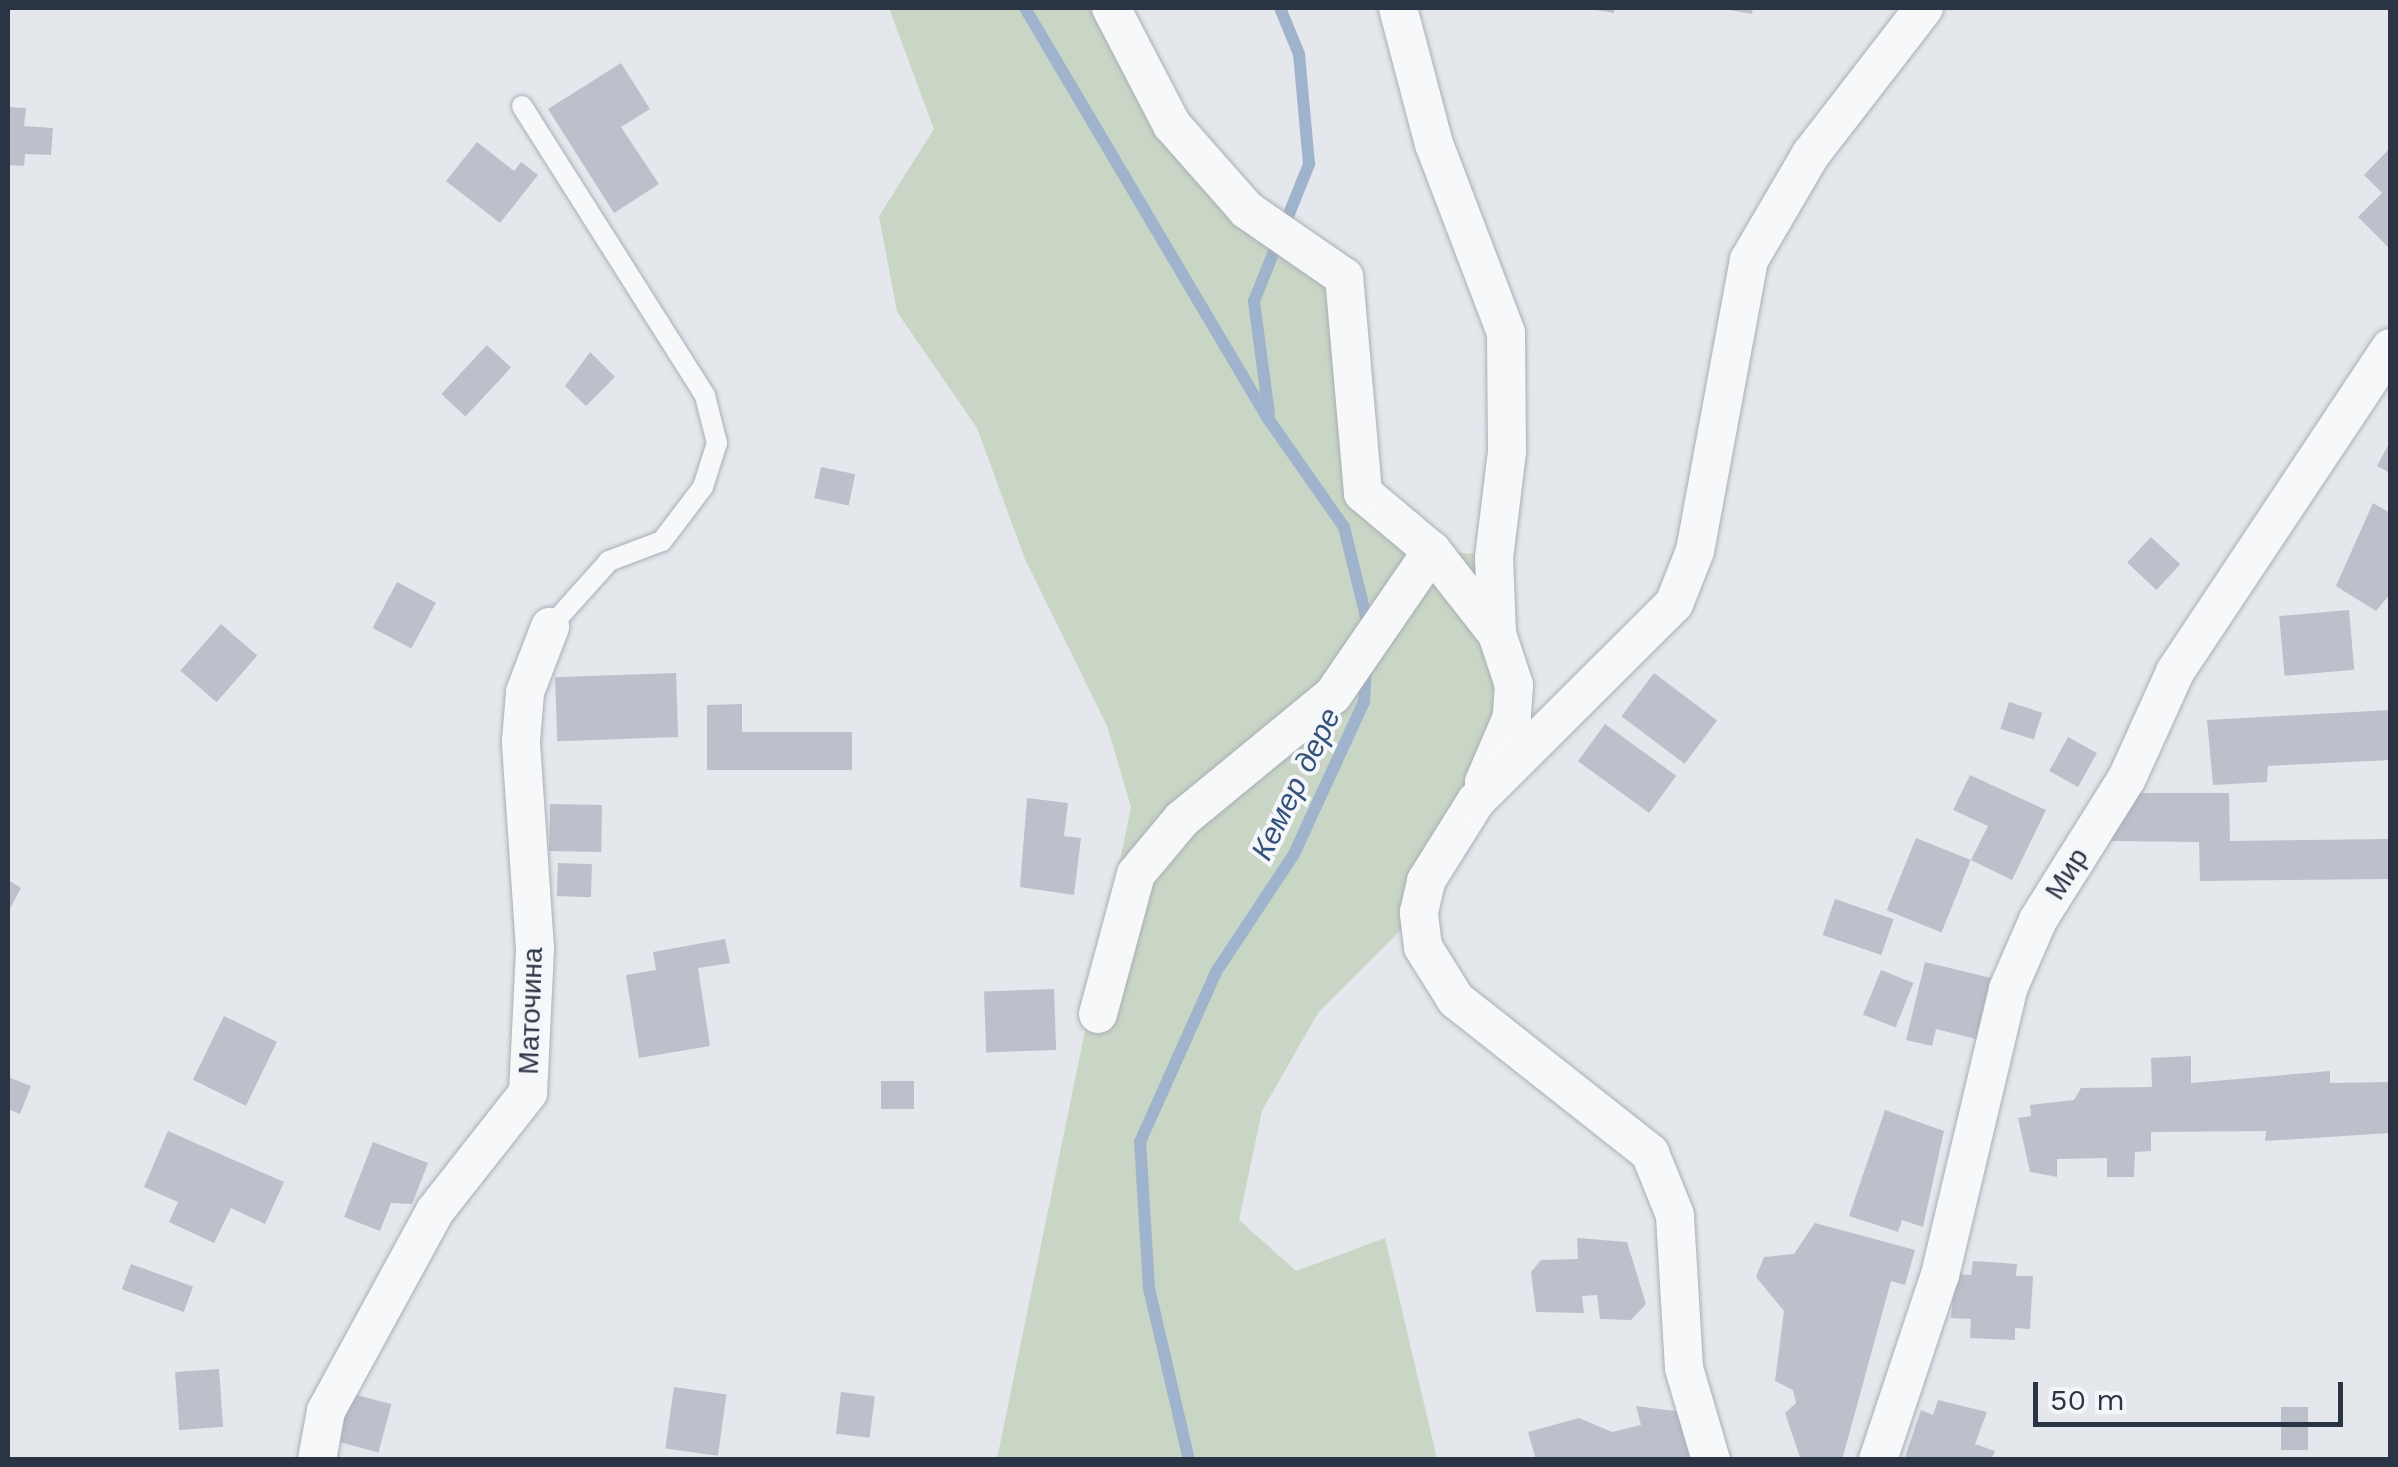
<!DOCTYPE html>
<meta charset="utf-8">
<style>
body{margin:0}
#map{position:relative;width:2398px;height:1467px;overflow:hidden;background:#e4e7ec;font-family:"Work Sans",sans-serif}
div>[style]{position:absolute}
.green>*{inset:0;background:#c9d6c5}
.stream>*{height:12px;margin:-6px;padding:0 6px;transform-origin:6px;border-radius:6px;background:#9fb4cc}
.building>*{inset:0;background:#bbc0ca;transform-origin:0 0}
.roads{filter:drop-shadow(0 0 2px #a9aeb7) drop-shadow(0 0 2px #a9aeb7)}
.lane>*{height:20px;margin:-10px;padding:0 10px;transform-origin:10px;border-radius:10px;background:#f7f8fa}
.street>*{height:38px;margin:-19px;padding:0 19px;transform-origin:19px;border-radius:19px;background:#f7f8fa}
span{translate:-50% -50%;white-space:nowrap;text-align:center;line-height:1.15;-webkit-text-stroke:8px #f4f6f9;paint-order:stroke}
.street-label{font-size:28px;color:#2b3445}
.water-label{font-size:30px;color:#34527a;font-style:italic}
.frame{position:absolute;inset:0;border:10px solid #2b3445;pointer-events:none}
.scale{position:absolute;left:2033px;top:1382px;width:310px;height:45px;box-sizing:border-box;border:5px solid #2b3445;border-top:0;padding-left:12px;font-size:30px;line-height:35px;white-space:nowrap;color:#2b3445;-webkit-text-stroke:8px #f4f6f9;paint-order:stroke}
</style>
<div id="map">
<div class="green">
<div style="clip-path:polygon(889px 8px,1100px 8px,1172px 125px,1329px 263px,1363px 493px,1432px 551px,1475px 554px,1512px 717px,1419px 912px,1318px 1013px,1262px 1111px,1239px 1220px,1296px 1271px,1385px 1238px,1437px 1459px,997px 1459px,1131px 807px,1107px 726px,1025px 559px,977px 428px,897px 312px,879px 216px,934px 129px)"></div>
</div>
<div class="stream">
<div style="left:1025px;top:8px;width:479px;rotate:59.4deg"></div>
<div style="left:1269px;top:420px;width:131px;rotate:55deg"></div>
<div style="left:1344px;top:527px;width:101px;rotate:76.2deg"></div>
<div style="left:1269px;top:414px;width:114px;rotate:-97.6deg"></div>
<div style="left:1254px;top:301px;width:148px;rotate:-68.1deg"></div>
<div style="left:1309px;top:164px;width:110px;rotate:-95.2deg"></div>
<div style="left:1299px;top:54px;width:50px;rotate:-112.4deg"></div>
<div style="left:1189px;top:1460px;width:177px;rotate:-103.1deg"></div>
<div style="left:1149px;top:1288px;width:146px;rotate:-93.5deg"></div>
<div style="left:1140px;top:1142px;width:186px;rotate:-65.9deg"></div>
<div style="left:1216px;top:972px;width:141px;rotate:-56.5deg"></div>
<div style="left:1294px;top:854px;width:167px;rotate:-65.3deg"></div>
<div style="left:1364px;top:702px;width:37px;rotate:-87deg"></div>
</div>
<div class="building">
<div style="clip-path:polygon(1584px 8px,1614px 8px,1614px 13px)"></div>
<div style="clip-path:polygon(1719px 8px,1753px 8px,1752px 14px)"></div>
<div style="clip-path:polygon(621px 63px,650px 109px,621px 127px,659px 184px,614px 213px,548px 109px)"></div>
<div style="clip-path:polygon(8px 107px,26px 108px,24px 126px,53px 128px,51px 155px,25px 154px,24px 166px,8px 165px)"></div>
<div style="clip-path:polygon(477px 142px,514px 171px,521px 162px,538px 175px,500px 223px,446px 181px)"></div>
<div style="clip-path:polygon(2390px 148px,2390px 249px,2358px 217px,2382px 193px,2364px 175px)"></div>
<div style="left:487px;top:345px;width:33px;height:67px;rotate:43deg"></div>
<div style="clip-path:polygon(590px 352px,615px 377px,586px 406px,565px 386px)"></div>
<div style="clip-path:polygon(2390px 442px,2390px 473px,2377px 466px)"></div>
<div style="left:821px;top:467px;width:35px;height:32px;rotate:12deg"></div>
<div style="clip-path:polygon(2373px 503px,2390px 513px,2390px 594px,2376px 611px,2336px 586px)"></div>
<div style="left:2151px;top:537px;width:40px;height:35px;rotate:43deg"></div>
<div style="left:397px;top:582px;width:44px;height:52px;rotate:28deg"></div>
<div style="left:2349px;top:610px;width:60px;height:70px;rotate:85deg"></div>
<div style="left:221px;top:624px;width:48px;height:62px;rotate:41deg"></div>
<div style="left:676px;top:673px;width:64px;height:121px;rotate:88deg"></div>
<div style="left:1654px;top:673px;width:79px;height:54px;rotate:37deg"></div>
<div style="left:2009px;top:702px;width:35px;height:28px;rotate:18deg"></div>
<div style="clip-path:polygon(742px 704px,742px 732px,852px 732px,852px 770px,707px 770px,707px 705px)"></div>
<div style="clip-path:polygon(2390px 710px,2390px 760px,2268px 766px,2267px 782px,2213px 785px,2207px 720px)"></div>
<div style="left:1605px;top:724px;width:88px;height:46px;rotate:36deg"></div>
<div style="left:2068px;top:737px;width:33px;height:39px;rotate:29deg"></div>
<div style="clip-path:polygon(1970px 775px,2046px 810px,2012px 880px,1971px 860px,1988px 826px,1953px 810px)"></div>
<div style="clip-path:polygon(2140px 793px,2229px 793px,2230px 841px,2390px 839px,2390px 879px,2200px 881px,2199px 842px,2110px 841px)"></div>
<div style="clip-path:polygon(1027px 798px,1068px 803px,1064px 836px,1081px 838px,1074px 895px,1020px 887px)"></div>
<div style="left:550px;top:804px;width:52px;height:47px;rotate:1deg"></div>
<div style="left:1916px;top:838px;width:59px;height:78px;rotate:22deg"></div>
<div style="left:558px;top:863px;width:34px;height:33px;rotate:2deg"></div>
<div style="clip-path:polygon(8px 880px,21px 888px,8px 912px)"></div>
<div style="left:1835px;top:899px;width:62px;height:38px;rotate:19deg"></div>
<div style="clip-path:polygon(725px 939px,730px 963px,698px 968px,710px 1046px,639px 1058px,626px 975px,656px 970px,653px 952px)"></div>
<div style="clip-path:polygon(1925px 962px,1991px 978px,1976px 1039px,1936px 1029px,1932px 1046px,1906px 1040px)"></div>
<div style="left:1881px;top:970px;width:35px;height:48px;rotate:22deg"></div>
<div style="left:1054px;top:989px;width:61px;height:70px;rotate:88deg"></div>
<div style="left:224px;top:1016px;width:59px;height:71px;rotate:26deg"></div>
<div style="clip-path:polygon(2191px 1056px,2191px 1083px,2330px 1071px,2330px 1083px,2390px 1082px,2390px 1133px,2265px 1141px,2266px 1131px,2151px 1132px,2151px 1151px,2135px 1152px,2134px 1177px,2107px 1177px,2107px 1158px,2057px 1159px,2057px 1177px,2030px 1172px,2018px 1118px,2031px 1116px,2030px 1105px,2074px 1100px,2081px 1088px,2152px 1087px,2151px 1058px)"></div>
<div style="clip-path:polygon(8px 1077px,31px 1086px,20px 1114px,8px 1109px)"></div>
<div style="left:881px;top:1081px;width:33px;height:28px"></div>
<div style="clip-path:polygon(1885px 1110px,1944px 1131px,1923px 1227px,1902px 1220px,1898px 1232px,1849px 1216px)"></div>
<div style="clip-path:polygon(168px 1131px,284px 1182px,265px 1224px,231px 1208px,214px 1243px,169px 1222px,178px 1202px,144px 1187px)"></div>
<div style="clip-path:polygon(373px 1142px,428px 1163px,412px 1204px,391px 1203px,380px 1231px,344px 1217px)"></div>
<div style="clip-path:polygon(1815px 1223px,1915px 1250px,1905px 1285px,1891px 1281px,1842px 1460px,1801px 1460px,1785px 1413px,1796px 1403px,1793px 1390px,1775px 1381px,1784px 1311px,1756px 1277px,1764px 1257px,1794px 1254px)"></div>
<div style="clip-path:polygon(1577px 1238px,1627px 1242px,1646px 1304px,1631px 1320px,1600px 1319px,1597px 1295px,1582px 1296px,1584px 1313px,1536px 1312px,1531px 1272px,1541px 1260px,1578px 1259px)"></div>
<div style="clip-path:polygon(1973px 1261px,2017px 1264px,2016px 1276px,2033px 1276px,2030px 1329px,2015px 1328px,2015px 1340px,1970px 1338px,1971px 1319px,1951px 1318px,1954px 1274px,1971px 1275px)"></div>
<div style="left:131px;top:1264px;width:66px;height:27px;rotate:20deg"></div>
<div style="left:219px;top:1369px;width:58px;height:44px;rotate:86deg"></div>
<div style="left:674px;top:1387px;width:53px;height:62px;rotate:8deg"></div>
<div style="left:346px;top:1392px;width:47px;height:50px;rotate:15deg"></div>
<div style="left:841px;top:1392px;width:34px;height:42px;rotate:7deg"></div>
<div style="clip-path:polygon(1938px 1400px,1987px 1412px,1975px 1444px,1995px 1451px,1991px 1460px,1904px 1460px,1921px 1410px,1933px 1415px)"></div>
<div style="clip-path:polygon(1636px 1406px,1682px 1412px,1695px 1460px,1536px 1460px,1528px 1432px,1579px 1418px,1612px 1432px,1641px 1425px)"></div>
<div style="left:2281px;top:1407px;width:27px;height:43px"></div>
</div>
<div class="roads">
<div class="lane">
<div style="left:522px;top:106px;width:343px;rotate:57.7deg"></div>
<div style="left:705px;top:396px;width:49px;rotate:75.7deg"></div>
<div style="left:717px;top:443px;width:46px;rotate:107.7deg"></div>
<div style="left:703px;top:487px;width:68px;rotate:127.2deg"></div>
<div style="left:662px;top:541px;width:57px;rotate:159.3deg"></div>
<div style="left:609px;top:561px;width:89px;rotate:131.8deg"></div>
</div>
<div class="street">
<div style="left:1398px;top:8px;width:141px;rotate:75.2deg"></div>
<div style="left:1434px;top:144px;width:202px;rotate:69.1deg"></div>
<div style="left:1506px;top:333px;width:119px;rotate:89.5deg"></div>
<div style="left:1507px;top:452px;width:107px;rotate:97deg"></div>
<div style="left:1494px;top:558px;width:76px;rotate:87.7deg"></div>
<div style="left:1497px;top:634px;width:54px;rotate:71.6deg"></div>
<div style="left:1514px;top:685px;width:32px;rotate:94deg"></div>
<div style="left:1512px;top:717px;width:71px;rotate:113.3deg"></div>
<div style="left:1432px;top:551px;width:105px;rotate:51.9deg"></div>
<div style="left:1098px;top:1014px;width:145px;rotate:-74.8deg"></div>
<div style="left:1136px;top:874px;width:72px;rotate:-50.1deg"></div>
<div style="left:1182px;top:819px;width:195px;rotate:-39.4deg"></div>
<div style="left:1333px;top:695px;width:175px;rotate:-55.5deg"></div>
<div style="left:1432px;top:551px;width:90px;rotate:-140deg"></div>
<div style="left:1363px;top:493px;width:217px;rotate:-95deg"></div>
<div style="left:1344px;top:277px;width:118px;rotate:-145.4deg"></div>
<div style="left:1247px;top:210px;width:113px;rotate:-131.4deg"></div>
<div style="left:1172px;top:125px;width:132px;rotate:-117.5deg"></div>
<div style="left:317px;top:1460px;width:50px;rotate:-79.6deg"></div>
<div style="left:326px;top:1411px;width:228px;rotate:-61.4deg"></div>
<div style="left:435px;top:1211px;width:150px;rotate:-51.8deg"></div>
<div style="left:528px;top:1093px;width:144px;rotate:-87.2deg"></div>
<div style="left:535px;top:949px;width:208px;rotate:-93.9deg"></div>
<div style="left:521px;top:741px;width:49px;rotate:-85.3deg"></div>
<div style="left:525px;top:692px;width:70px;rotate:-69deg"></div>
<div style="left:1711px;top:1460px;width:96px;rotate:-106.4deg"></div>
<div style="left:1684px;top:1368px;width:153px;rotate:-93.4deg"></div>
<div style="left:1675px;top:1215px;width:67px;rotate:-112deg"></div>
<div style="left:1650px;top:1153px;width:247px;rotate:-141.7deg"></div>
<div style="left:1456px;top:1000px;width:62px;rotate:-121.9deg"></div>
<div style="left:1423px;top:947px;width:35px;rotate:-97deg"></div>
<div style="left:1419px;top:912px;width:32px;rotate:-77deg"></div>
<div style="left:1426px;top:881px;width:94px;rotate:-58deg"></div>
<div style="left:1476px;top:801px;width:279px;rotate:-44.9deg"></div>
<div style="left:1674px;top:604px;width:57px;rotate:-68.4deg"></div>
<div style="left:1695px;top:551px;width:296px;rotate:-79.5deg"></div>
<div style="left:1749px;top:260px;width:123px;rotate:-59.7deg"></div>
<div style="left:1811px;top:154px;width:185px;rotate:-52.3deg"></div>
<div style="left:1878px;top:1460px;width:195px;rotate:-71.5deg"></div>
<div style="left:1940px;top:1275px;width:294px;rotate:-76.6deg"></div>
<div style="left:2008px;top:989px;width:75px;rotate:-66.5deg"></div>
<div style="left:2038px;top:920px;width:168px;rotate:-57.9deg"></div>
<div style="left:2127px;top:778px;width:116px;rotate:-65.6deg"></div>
<div style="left:2175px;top:672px;width:389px;rotate:-56.4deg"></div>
</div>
</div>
<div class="street-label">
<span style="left:2067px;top:874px;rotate:-58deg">Мир</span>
<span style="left:531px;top:1011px;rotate:-88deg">Маточина</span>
</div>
<div class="water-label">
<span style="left:1296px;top:784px;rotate:-64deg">Кемер дере</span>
</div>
<div class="frame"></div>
<div class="scale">50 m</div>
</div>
